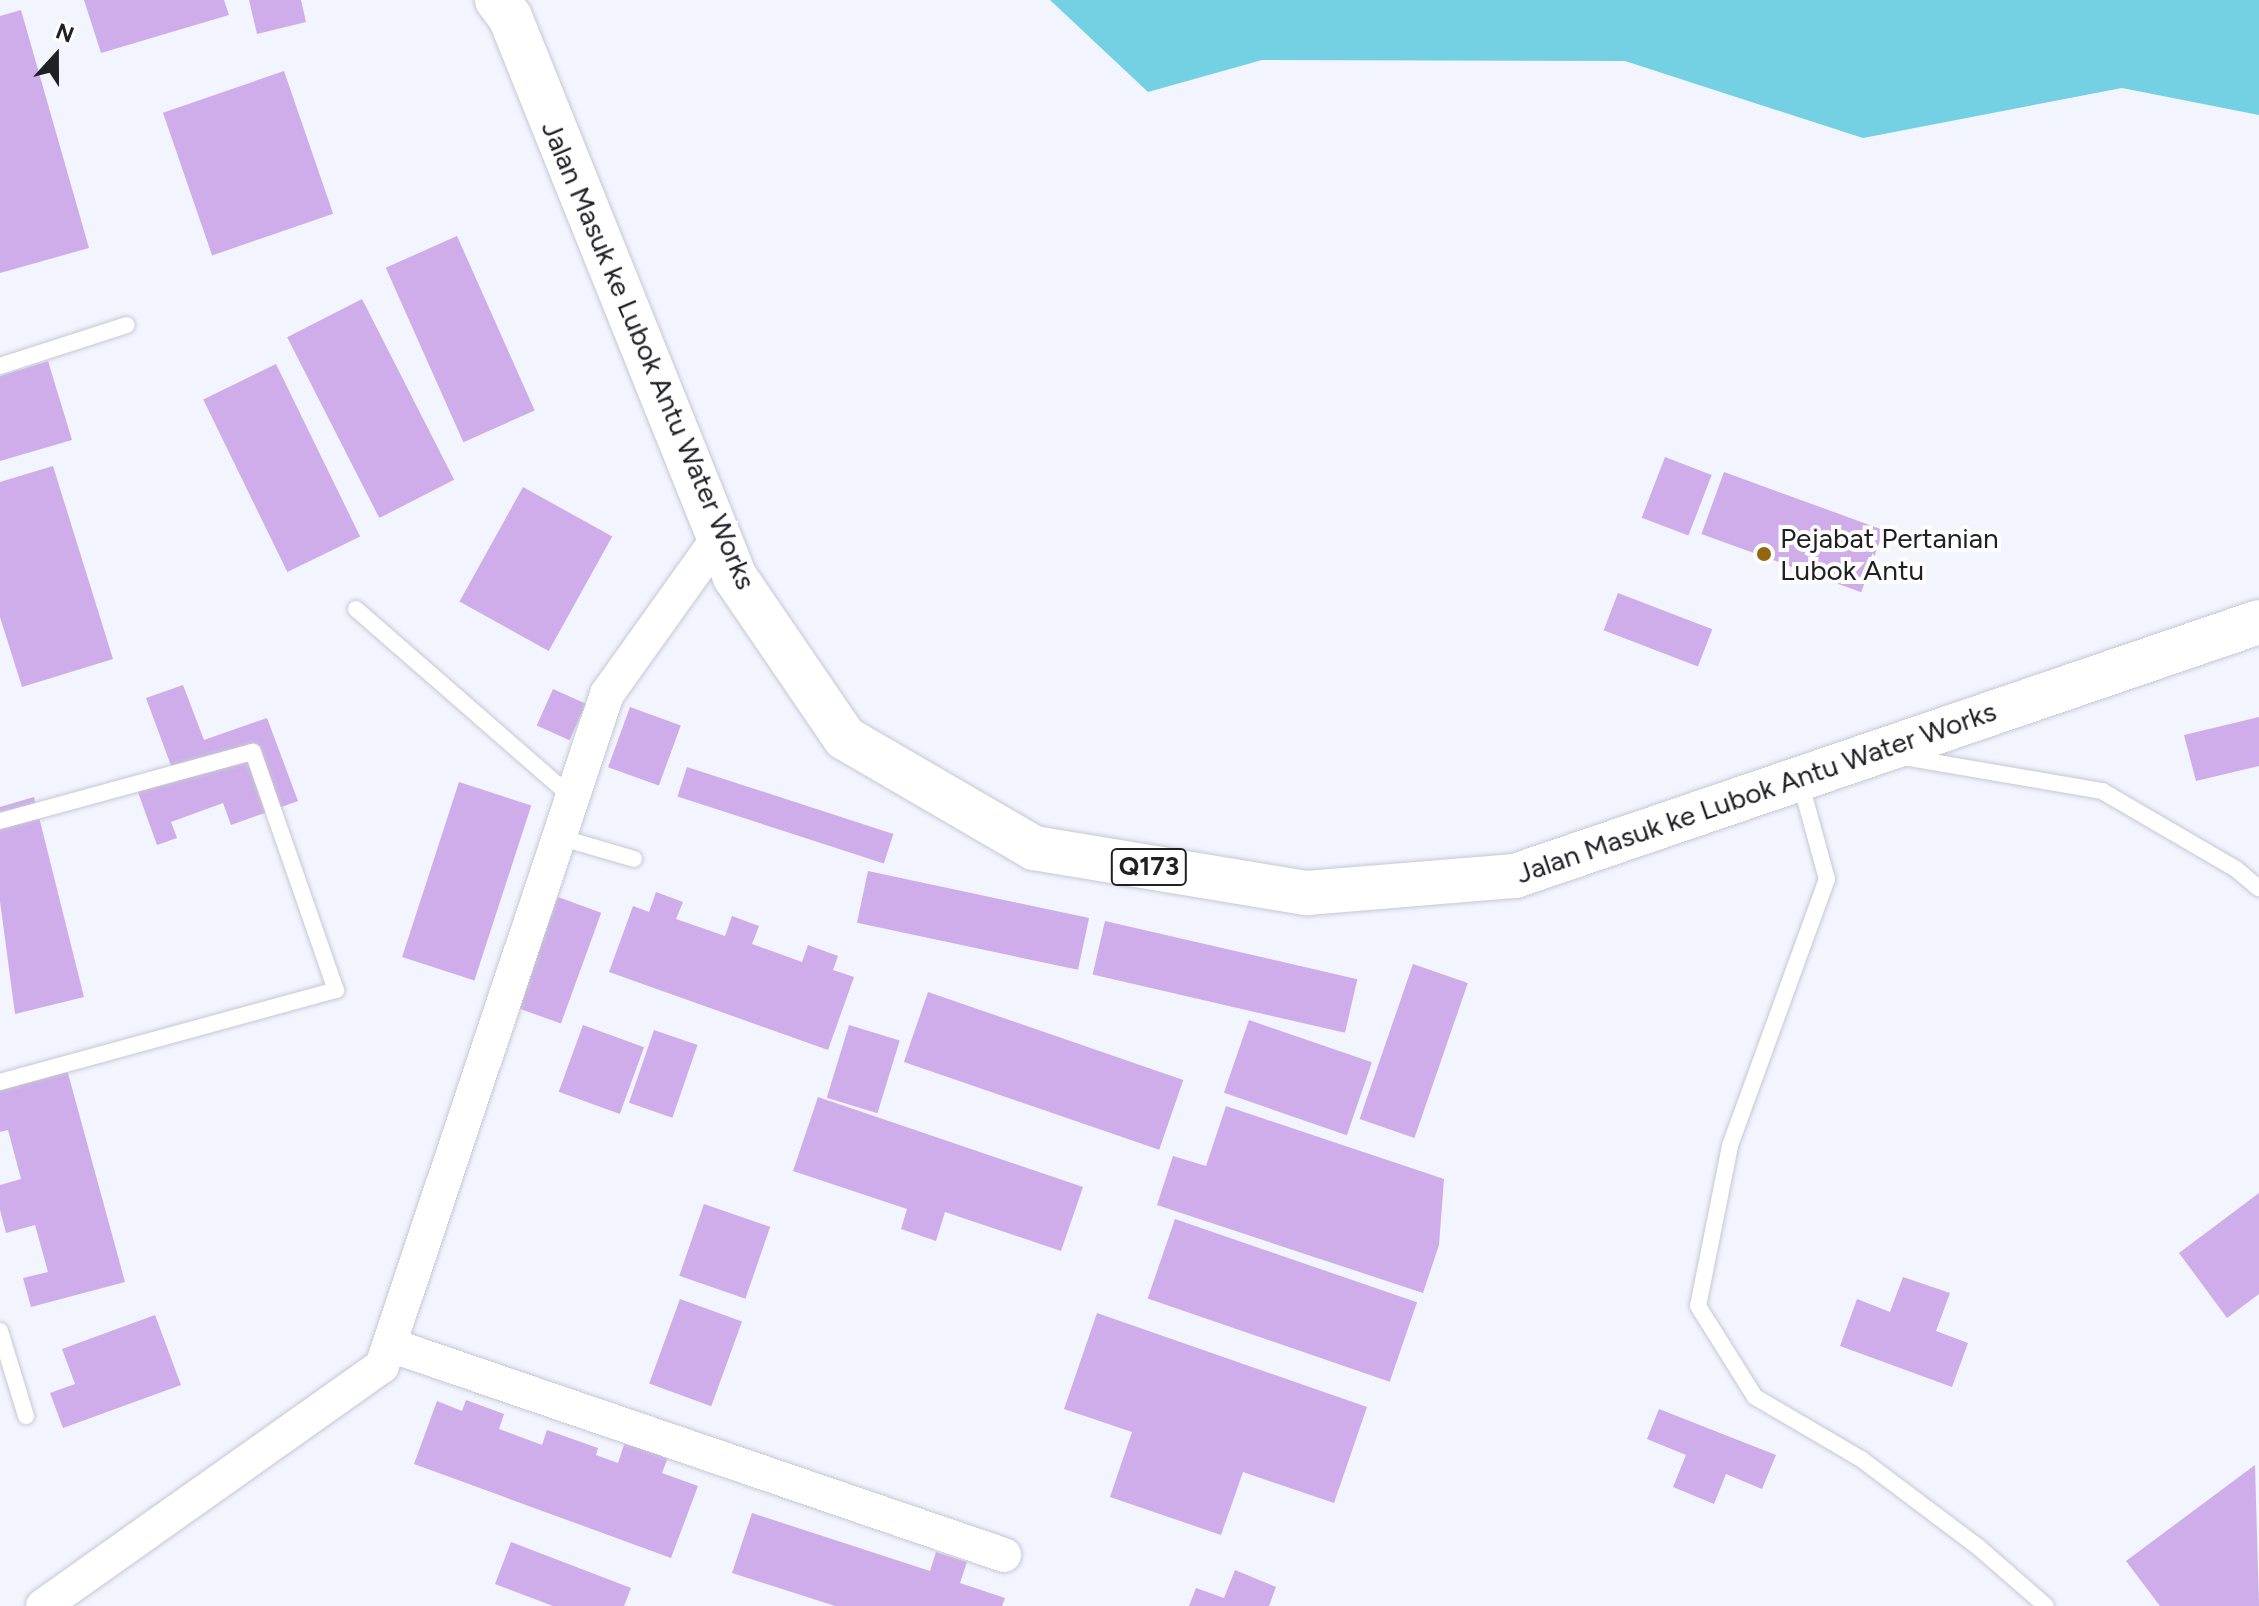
<!DOCTYPE html>
<style>
body{margin:0}
#map{position:relative;width:2259px;height:1606px;overflow:hidden;background:#f2f4fe;font-family:Figtree,sans-serif}
div>[style]{position:absolute}
.water>*{inset:0;background:#73d1e3}
.building>*{inset:0;background:#ceadea;transform-origin:0 0}
.roads{filter:drop-shadow(0 0 2px #c6c8d4) drop-shadow(0 0 2px #c6c8d4)}
.lane>*{height:16px;margin:-8px;padding:0 8px;transform-origin:8px;border-radius:8px;background:#fff}
.street>*{height:34px;margin:-17px;padding:0 17px;transform-origin:17px;border-radius:17px;background:#fff}
.primary>*{height:44px;margin:-22px;padding:0 22px;transform-origin:22px;border-radius:22px;background:#fff}
.dots>*{width:22px;height:22px;translate:-50% -50%;box-sizing:border-box;border:4px solid #fff;border-radius:50%}
span{translate:-50% -50%;white-space:nowrap;text-align:center;line-height:1.15;-webkit-text-stroke:8px #fff;paint-order:stroke}
.shield-label span{padding:2px 6px;background:#fff;border:2px solid;border-radius:6px;-webkit-text-stroke-width:0}
.shield-label{font-size:26px;color:#202125;font-weight:700}
.street-label{font-size:28px;color:#202125}
.poi-label{font-size:28px;color:#202125}
.left{translate:0 -50%;text-align:left}
.north{position:absolute;left:16px;top:16px;width:80px;height:80px;-webkit-text-stroke:6px #fff;paint-order:stroke;rotate:21deg;font-size:22px;font-weight:700;line-height:32px;text-align:center;color:#202125}
.north::after{content:'';display:block;margin:auto;width:28px;height:36px;background:#202125;clip-path:polygon(50% 0,100% 100%,50% 72%,0 100%)}
</style>
<div id="map">
<div class="water">
<div style="clip-path:polygon(1050px 0,2259px 0,2259px 115px,2122px 88px,1863px 138px,1625px 61px,1262px 60px,1148px 92px)"></div>
</div>
<div class="building">
<div style="clip-path:polygon(84px 0,224px 0,229px 15px,101px 53px)"></div>
<div style="clip-path:polygon(249px 0,301px 0,306px 22px,257px 34px)"></div>
<div style="clip-path:polygon(21px 10px,89px 248px,0 273px,0 16px)"></div>
<div style="left:284px;top:71px;width:151px;height:128px;rotate:71deg"></div>
<div style="left:457px;top:236px;width:191px;height:78px;rotate:66deg"></div>
<div style="left:362px;top:299px;width:203px;height:84px;rotate:63deg"></div>
<div style="clip-path:polygon(48px 361px,72px 440px,0 461px,0 376px)"></div>
<div style="left:276px;top:364px;width:192px;height:81px;rotate:64deg"></div>
<div style="left:1665px;top:457px;width:50px;height:65px;rotate:21deg"></div>
<div style="clip-path:polygon(53px 466px,113px 659px,22px 687px,0 617px,0 482px)"></div>
<div style="left:1724px;top:472px;width:170px;height:66px;rotate:20deg"></div>
<div style="left:523px;top:487px;width:102px;height:131px;rotate:29deg"></div>
<div style="left:1618px;top:593px;width:101px;height:40px;rotate:21deg"></div>
<div style="clip-path:polygon(183px 685px,204px 740px,267px 718px,298px 801px,231px 825px,223px 803px,171px 822px,177px 838px,157px 845px,135px 784px,173px 771px,146px 698px)"></div>
<div style="left:553px;top:689px;width:36px;height:40px;rotate:24deg"></div>
<div style="left:630px;top:707px;width:54px;height:64px;rotate:20deg"></div>
<div style="clip-path:polygon(2259px 717px,2259px 766px,2196px 781px,2184px 735px)"></div>
<div style="left:687px;top:767px;width:217px;height:31px;rotate:18deg"></div>
<div style="left:459px;top:782px;width:76px;height:184px;rotate:18deg"></div>
<div style="clip-path:polygon(34px 797px,84px 997px,15px 1014px,0 901px,0 807px)"></div>
<div style="left:868px;top:871px;width:226px;height:53px;rotate:12deg"></div>
<div style="clip-path:polygon(656px 892px,683px 902px,676px 919px,725px 936px,732px 916px,759px 926px,752px 944px,802px 962px,808px 945px,838px 956px,833px 970px,854px 977px,828px 1050px,609px 972px,633px 906px,649px 912px)"></div>
<div style="left:558px;top:897px;width:46px;height:118px;rotate:20deg"></div>
<div style="left:1105px;top:921px;width:259px;height:55px;rotate:13deg"></div>
<div style="left:1413px;top:964px;width:58px;height:164px;rotate:19deg"></div>
<div style="left:928px;top:992px;width:270px;height:74px;rotate:19deg"></div>
<div style="left:1249px;top:1020px;width:130px;height:77px;rotate:19deg"></div>
<div style="left:583px;top:1025px;width:65px;height:71px;rotate:20deg"></div>
<div style="left:849px;top:1025px;width:53px;height:76px;rotate:17deg"></div>
<div style="left:654px;top:1030px;width:46px;height:77px;rotate:19deg"></div>
<div style="clip-path:polygon(66px 1066px,125px 1282px,31px 1307px,23px 1278px,48px 1272px,35px 1225px,6px 1233px,0 1210px,0 1185px,21px 1179px,8px 1130px,0 1132px,0 1084px)"></div>
<div style="clip-path:polygon(818px 1097px,1083px 1187px,1061px 1251px,945px 1212px,936px 1241px,901px 1229px,907px 1209px,793px 1171px)"></div>
<div style="clip-path:polygon(1226px 1106px,1444px 1179px,1439px 1245px,1423px 1293px,1157px 1205px,1173px 1156px,1206px 1166px)"></div>
<div style="clip-path:polygon(2259px 1193px,2259px 1294px,2227px 1318px,2179px 1253px)"></div>
<div style="left:704px;top:1204px;width:70px;height:76px;rotate:19deg"></div>
<div style="left:1175px;top:1219px;width:256px;height:84px;rotate:19deg"></div>
<div style="clip-path:polygon(1903px 1277px,1950px 1293px,1936px 1331px,1968px 1343px,1952px 1387px,1840px 1346px,1857px 1299px,1890px 1312px)"></div>
<div style="left:680px;top:1299px;width:66px;height:90px;rotate:20deg"></div>
<div style="clip-path:polygon(1097px 1313px,1367px 1407px,1334px 1503px,1243px 1472px,1221px 1535px,1110px 1497px,1132px 1432px,1064px 1409px)"></div>
<div style="clip-path:polygon(155px 1315px,181px 1385px,63px 1428px,50px 1393px,75px 1384px,62px 1349px)"></div>
<div style="clip-path:polygon(466px 1400px,504px 1414px,499px 1429px,542px 1445px,547px 1430px,598px 1448px,596px 1455px,618px 1463px,627px 1436px,670px 1452px,662px 1473px,698px 1486px,671px 1558px,414px 1464px,437px 1401px,462px 1411px)"></div>
<div style="clip-path:polygon(1659px 1409px,1776px 1455px,1762px 1489px,1726px 1474px,1714px 1504px,1673px 1487px,1686px 1455px,1647px 1439px)"></div>
<div style="clip-path:polygon(2255px 1465px,2259px 1606px,2160px 1606px,2126px 1561px)"></div>
<div style="clip-path:polygon(752px 1513px,930px 1571px,936px 1552px,967px 1562px,960px 1583px,1005px 1598px,1002px 1606px,835px 1606px,732px 1573px)"></div>
<div style="clip-path:polygon(511px 1542px,631px 1588px,624px 1606px,553px 1606px,495px 1584px)"></div>
<div style="clip-path:polygon(1235px 1570px,1276px 1587px,1269px 1606px,1189px 1606px,1196px 1588px,1224px 1598px)"></div>
</div>
<div class="roads">
<div class="lane">
<div style="left:0;top:366px;width:133px;rotate:-17.9deg"></div>
<div style="left:356px;top:609px;width:288px;rotate:41.1deg"></div>
<div style="left:1903px;top:757px;width:202px;rotate:9.7deg"></div>
<div style="left:2102px;top:791px;width:155px;rotate:30.2deg"></div>
<div style="left:2236px;top:869px;width:30px;rotate:40deg"></div>
<div style="left:1800px;top:781px;width:102px;rotate:74.6deg"></div>
<div style="left:1827px;top:879px;width:284px;rotate:110deg"></div>
<div style="left:1730px;top:1146px;width:163px;rotate:101.3deg"></div>
<div style="left:1698px;top:1306px;width:107px;rotate:57.9deg"></div>
<div style="left:1755px;top:1397px;width:123px;rotate:30.3deg"></div>
<div style="left:1861px;top:1459px;width:145px;rotate:36.9deg"></div>
<div style="left:1977px;top:1546px;width:91px;rotate:41deg"></div>
<div style="left:0;top:821px;width:262px;rotate:-15.3deg"></div>
<div style="left:253px;top:752px;width:252px;rotate:70.8deg"></div>
<div style="left:336px;top:990px;width:348px;rotate:164.7deg"></div>
<div style="left:559px;top:837px;width:78px;rotate:16.3deg"></div>
<div style="left:0;top:1331px;width:89px;rotate:73deg"></div>
</div>
<div class="street">
<div style="left:390px;top:1345px;width:649px;rotate:18.88deg"></div>
<div style="left:43px;top:1606px;width:415px;rotate:-35.3deg"></div>
<div style="left:382px;top:1366px;width:709px;rotate:-71.49deg"></div>
<div style="left:607px;top:694px;width:193px;rotate:-54.5deg"></div>
</div>
<div class="primary">
<div style="left:497px;top:0;width:21px;rotate:53deg"></div>
<div style="left:510px;top:17px;width:604px;rotate:68.11deg"></div>
<div style="left:735px;top:577px;width:195px;rotate:55.7deg"></div>
<div style="left:845px;top:738px;width:219px;rotate:30.2deg"></div>
<div style="left:1034px;top:848px;width:277px;rotate:9.4deg"></div>
<div style="left:1307px;top:893px;width:209px;rotate:-4.7deg"></div>
<div style="left:1515px;top:876px;width:786px;rotate:-18.85deg"></div>
</div>
</div>
<div class="dots">
<div style="left:1764px;top:554px;background:#926710"></div>
</div>
<div class="shield-label">
<span style="left:1149px;top:867px">Q173</span>
</div>
<div class="street-label">
<span style="left:649px;top:355px;rotate:67deg">Jalan Masuk ke Lubok Antu Water Works</span>
<span style="left:1756px;top:792px;rotate:-19deg">Jalan Masuk ke Lubok Antu Water Works</span>
</div>
<div class="poi-label">
<span class="left" style="left:1780px;top:554px">Pejabat Pertanian<br>Lubok Antu</span>
</div>
<div class="north">N</div>
</div>
